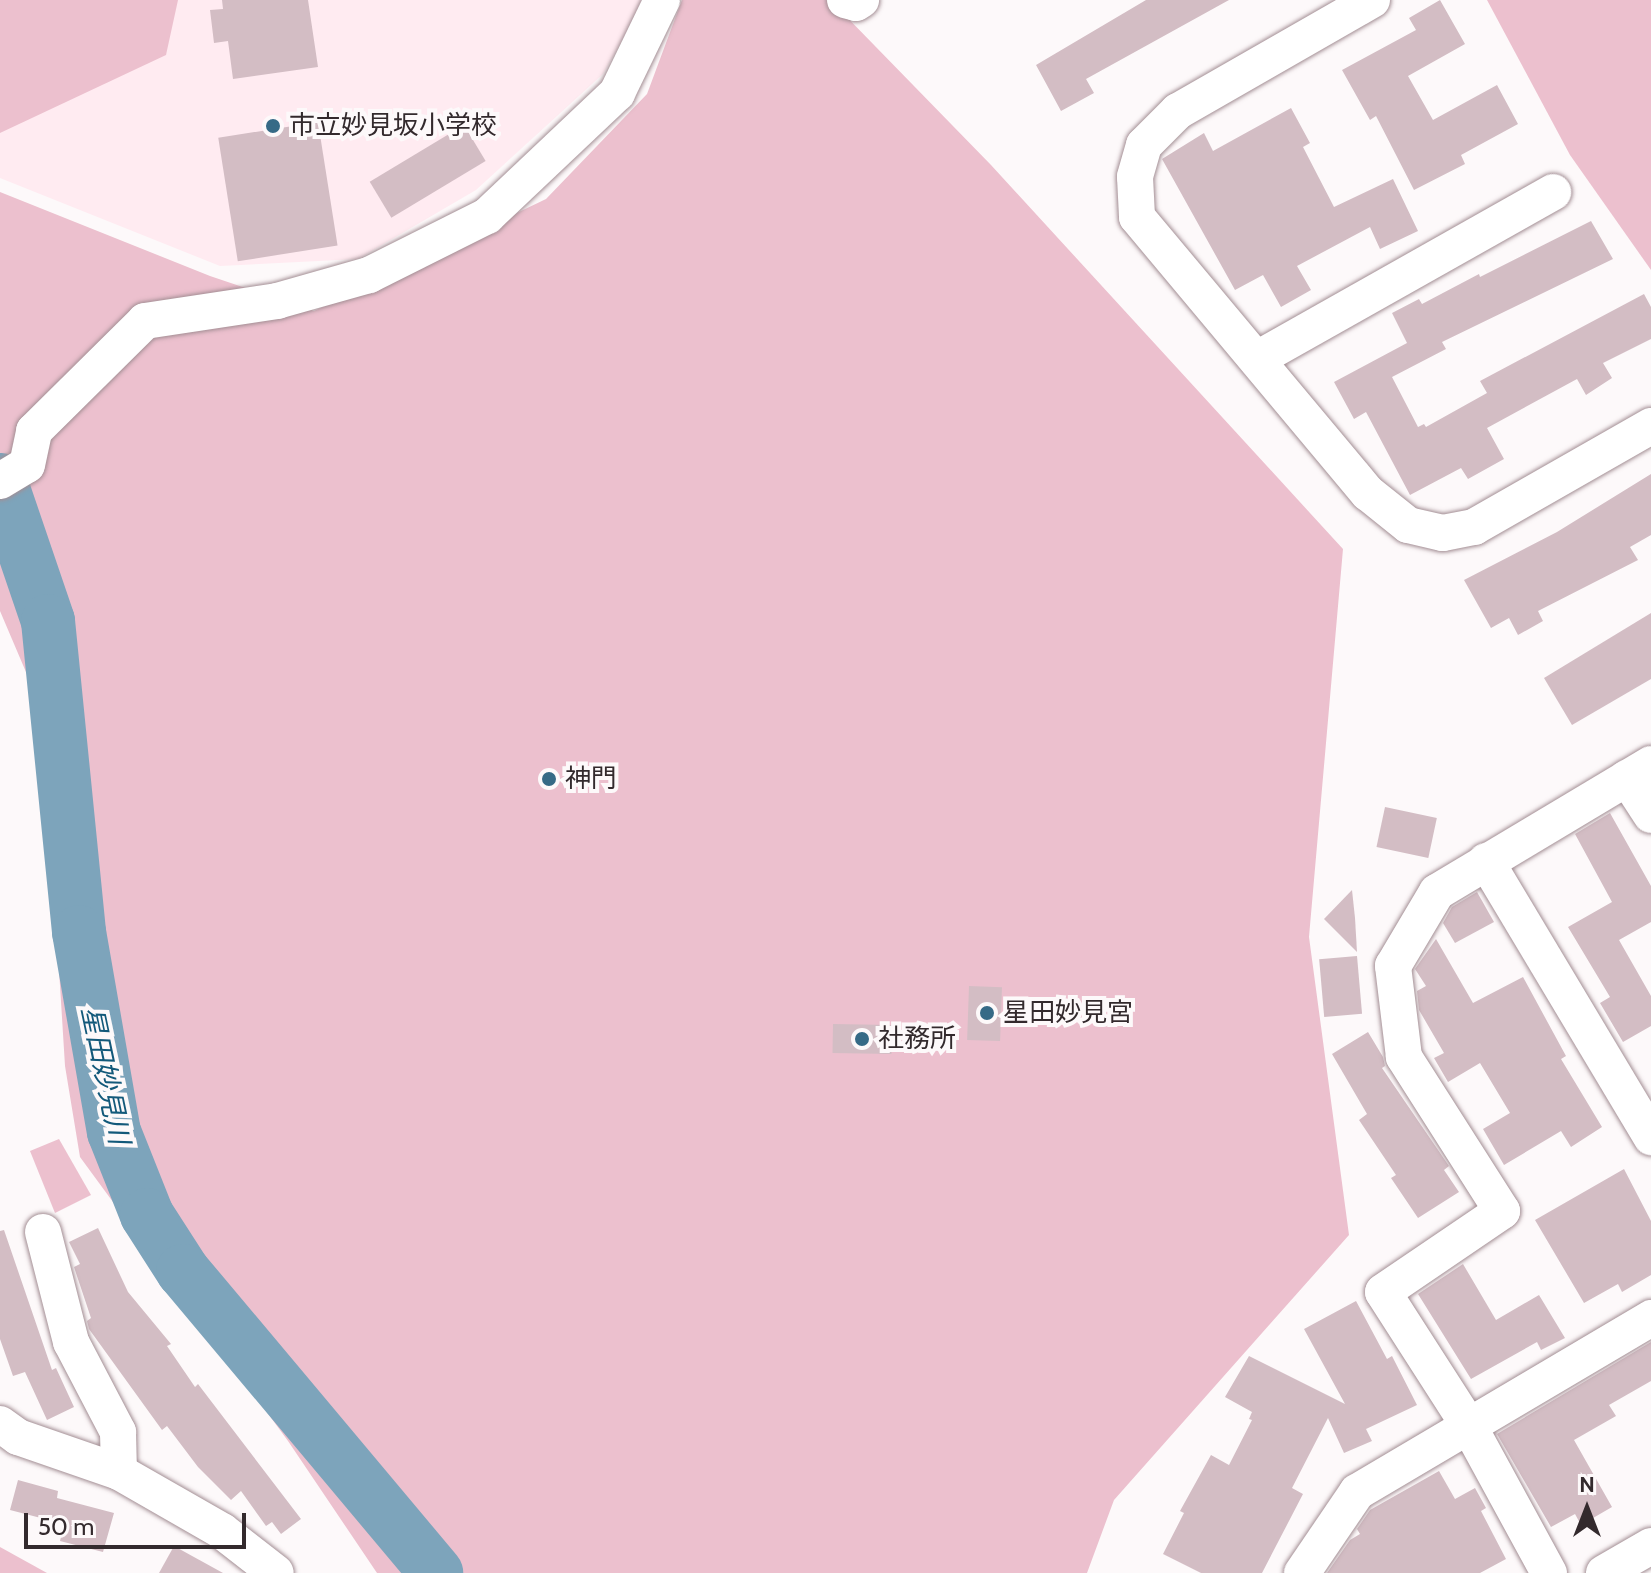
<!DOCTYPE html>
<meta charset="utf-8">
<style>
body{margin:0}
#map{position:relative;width:1651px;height:1573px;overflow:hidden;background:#fdf9fa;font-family:Cabin,"Noto Sans JP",sans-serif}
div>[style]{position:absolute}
.built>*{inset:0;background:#ffebf1}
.green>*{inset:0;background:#ecc0ce}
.river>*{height:54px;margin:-27px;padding:0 27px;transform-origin:27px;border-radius:27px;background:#7da4bb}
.building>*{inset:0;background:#d3bdc4;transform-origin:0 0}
.roads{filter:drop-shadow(0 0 2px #a38e94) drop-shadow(0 0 2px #a38e94)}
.minor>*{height:36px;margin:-18px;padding:0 18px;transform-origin:18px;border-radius:18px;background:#fff}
.dots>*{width:22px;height:22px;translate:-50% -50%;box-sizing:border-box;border:4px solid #fdf9fa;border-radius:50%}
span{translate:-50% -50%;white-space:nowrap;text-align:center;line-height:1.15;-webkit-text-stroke:8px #fdf9fa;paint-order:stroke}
.poi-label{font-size:26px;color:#332a2d}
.left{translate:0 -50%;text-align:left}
.water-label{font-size:28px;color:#13597a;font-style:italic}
.north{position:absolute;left:1547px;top:1469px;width:80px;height:80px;-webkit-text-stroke:6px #fdf9fa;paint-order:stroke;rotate:0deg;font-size:22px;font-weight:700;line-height:32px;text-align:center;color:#332a2d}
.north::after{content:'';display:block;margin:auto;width:28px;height:36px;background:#332a2d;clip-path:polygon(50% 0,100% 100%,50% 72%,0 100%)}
.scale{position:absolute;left:24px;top:1513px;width:222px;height:36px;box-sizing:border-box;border:4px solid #332a2d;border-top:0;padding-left:10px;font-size:24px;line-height:28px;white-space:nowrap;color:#332a2d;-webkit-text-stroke:6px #fdf9fa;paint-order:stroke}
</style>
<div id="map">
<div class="built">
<div style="clip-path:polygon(0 0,641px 0,642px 6px,603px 74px,476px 190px,358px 259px,220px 266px,0 178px)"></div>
</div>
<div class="green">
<div style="clip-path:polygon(0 0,178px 0,166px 55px,0 133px)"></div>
<div style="clip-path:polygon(682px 0,826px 0,836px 6px,991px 165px,1343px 549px,1309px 937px,1349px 1235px,1114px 1500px,1087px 1573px,377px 1573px,288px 1441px,80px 1157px,65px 1066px,43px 712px,0 611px,0 192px,210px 276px,314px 311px,546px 199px,647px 94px)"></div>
<div style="clip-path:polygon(1487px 0,1651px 0,1651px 270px,1570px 155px)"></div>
<div style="clip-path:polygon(59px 1139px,91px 1195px,55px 1213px,30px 1151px)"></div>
<div style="clip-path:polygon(0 1547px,47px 1573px,0 1573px)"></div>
</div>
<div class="river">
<div style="left:0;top:480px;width:149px;rotate:71.2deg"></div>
<div style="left:48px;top:621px;width:313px;rotate:84.3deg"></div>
<div style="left:79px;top:932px;width:203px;rotate:80.1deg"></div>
<div style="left:114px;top:1132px;width:89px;rotate:68.3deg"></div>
<div style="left:147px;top:1215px;width:67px;rotate:57.3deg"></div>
<div style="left:183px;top:1271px;width:394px;rotate:50deg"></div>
</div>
<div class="building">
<div style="clip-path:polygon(222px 0,308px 0,318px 67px,233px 79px,228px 41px,214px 43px,210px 10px,223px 9px)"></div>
<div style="clip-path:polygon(1146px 0,1229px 0,1086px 79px,1094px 93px,1061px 111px,1036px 65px)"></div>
<div style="clip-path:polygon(1440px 0,1465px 44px,1408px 76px,1433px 120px,1497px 85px,1518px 124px,1461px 155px,1465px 164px,1414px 190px,1376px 116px,1370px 120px,1342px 70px,1416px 30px,1409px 18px)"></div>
<div style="clip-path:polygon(1291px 108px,1310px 143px,1303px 147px,1334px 207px,1393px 179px,1418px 231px,1380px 249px,1370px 227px,1297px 266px,1311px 290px,1281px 307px,1263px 275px,1235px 290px,1162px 159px,1204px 133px,1213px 151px)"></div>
<div style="left:318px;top:122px;width:125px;height:101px;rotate:81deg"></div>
<div style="left:464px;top:125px;width:42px;height:110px;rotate:59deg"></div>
<div style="clip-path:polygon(1591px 221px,1613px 259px,1442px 342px,1446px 349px,1392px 377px,1418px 427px,1424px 424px,1426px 427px,1487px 393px,1480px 381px,1644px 294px,1651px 307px,1651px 339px,1603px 363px,1612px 378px,1586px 395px,1577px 379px,1487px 428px,1504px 459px,1468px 479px,1461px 468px,1410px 495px,1366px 412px,1354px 419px,1334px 382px,1407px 343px,1392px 313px,1419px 299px,1422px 304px,1479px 274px,1480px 277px)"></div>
<div style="clip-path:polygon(1651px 474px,1651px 535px,1630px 547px,1638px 560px,1538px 611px,1543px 621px,1518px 635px,1509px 618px,1491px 628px,1464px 580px,1557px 532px)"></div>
<div style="clip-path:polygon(1651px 613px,1651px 679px,1572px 725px,1544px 678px)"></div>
<div style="left:1385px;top:807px;width:53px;height:41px;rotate:12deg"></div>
<div style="clip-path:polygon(1610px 813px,1651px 886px,1651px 922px,1619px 940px,1651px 996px,1651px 1026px,1623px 1042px,1600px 1003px,1610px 997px,1568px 927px,1612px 902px,1575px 834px)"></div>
<div style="clip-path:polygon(1352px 890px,1355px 918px,1357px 952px,1324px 919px)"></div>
<div style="clip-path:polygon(1477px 892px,1494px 922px,1455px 943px,1443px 923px,1452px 907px)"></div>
<div style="clip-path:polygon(1436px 939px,1473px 1003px,1523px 977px,1566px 1056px,1561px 1059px,1602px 1127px,1571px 1147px,1561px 1131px,1504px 1165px,1483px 1129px,1510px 1113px,1480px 1063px,1448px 1082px,1434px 1058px,1444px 1053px,1419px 1010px,1417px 991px,1426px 986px,1415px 969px)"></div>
<div style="left:1357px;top:956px;width:58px;height:38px;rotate:85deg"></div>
<div style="left:969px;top:986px;width:33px;height:54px;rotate:2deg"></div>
<div style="left:833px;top:1024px;width:59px;height:29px;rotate:1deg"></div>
<div style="clip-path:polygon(1368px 1032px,1383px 1057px,1385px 1066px,1382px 1068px,1449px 1166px,1444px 1170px,1459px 1192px,1418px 1218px,1391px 1178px,1396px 1175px,1359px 1120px,1367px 1114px,1332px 1054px)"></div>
<div style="clip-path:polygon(1624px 1169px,1651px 1221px,1651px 1275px,1622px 1292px,1618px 1284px,1584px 1303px,1535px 1220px)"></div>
<div style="clip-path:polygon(98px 1228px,128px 1292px,171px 1344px,167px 1346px,195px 1387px,198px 1384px,301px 1519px,281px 1534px,272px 1522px,266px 1526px,241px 1491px,231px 1500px,198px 1467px,167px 1426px,162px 1430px,89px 1329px,87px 1321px,91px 1318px,74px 1267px,80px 1264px,69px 1242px)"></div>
<div style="clip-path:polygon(4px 1230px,52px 1370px,56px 1368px,74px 1407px,47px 1420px,25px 1372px,13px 1376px,0 1339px,0 1231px)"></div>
<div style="clip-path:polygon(1463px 1264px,1496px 1320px,1539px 1295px,1565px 1338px,1541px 1350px,1537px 1342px,1471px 1379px,1418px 1294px)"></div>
<div style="clip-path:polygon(1356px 1301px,1387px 1359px,1392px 1356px,1417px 1405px,1366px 1429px,1372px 1441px,1344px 1453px,1328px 1418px,1292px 1488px,1303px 1494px,1262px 1573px,1201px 1573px,1163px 1554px,1184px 1513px,1180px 1511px,1211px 1455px,1229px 1465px,1252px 1420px,1249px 1419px,1252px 1412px,1225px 1397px,1249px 1356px,1345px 1404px,1304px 1329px)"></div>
<div style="clip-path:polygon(1651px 1342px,1651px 1381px,1609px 1405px,1616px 1416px,1574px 1440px,1612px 1507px,1581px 1525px,1575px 1514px,1551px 1527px,1497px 1434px)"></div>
<div style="clip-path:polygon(1439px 1471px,1455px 1499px,1475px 1488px,1486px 1508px,1481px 1511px,1506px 1559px,1480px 1573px,1327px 1573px,1350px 1540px,1360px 1534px,1357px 1529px,1370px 1510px)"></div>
<div style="clip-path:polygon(18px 1480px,58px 1491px,57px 1498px,114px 1513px,103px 1552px,60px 1541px,64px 1524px,10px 1510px)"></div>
<div style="clip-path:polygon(174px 1546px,223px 1573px,159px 1573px)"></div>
</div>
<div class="roads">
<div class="minor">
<div style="left:845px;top:0;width:11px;rotate:15deg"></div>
<div style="left:856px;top:3px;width:6px;rotate:-31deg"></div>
<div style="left:1372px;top:0;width:224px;rotate:150.2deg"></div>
<div style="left:1178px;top:111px;width:48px;rotate:135deg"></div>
<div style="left:1144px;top:145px;width:33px;rotate:106deg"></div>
<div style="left:1135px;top:177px;width:40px;rotate:87.1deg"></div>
<div style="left:1137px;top:217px;width:360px;rotate:50.1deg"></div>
<div style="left:1368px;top:493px;width:51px;rotate:38.7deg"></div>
<div style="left:1408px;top:525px;width:36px;rotate:13deg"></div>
<div style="left:1443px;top:533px;width:32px;rotate:-11deg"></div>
<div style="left:1474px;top:527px;width:204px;rotate:-29.7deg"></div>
<div style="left:1257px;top:359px;width:340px;rotate:-29.4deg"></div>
<div style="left:0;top:481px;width:31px;rotate:-31deg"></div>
<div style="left:27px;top:465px;width:35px;rotate:-78deg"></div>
<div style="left:34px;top:431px;width:156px;rotate:-44.7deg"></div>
<div style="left:145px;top:321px;width:134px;rotate:-8.6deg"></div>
<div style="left:277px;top:301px;width:96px;rotate:-15.8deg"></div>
<div style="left:369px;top:275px;width:132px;rotate:-26.6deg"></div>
<div style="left:487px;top:216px;width:179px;rotate:-43.4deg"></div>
<div style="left:617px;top:93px;width:103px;rotate:-64.2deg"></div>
<div style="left:1627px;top:778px;width:44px;rotate:57deg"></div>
<div style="left:1486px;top:861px;width:322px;rotate:59.1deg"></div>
<div style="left:43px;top:1232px;width:114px;rotate:75.7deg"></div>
<div style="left:71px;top:1342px;width:102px;rotate:62.4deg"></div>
<div style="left:118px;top:1432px;width:40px;rotate:88.6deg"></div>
<div style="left:0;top:1424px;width:22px;rotate:36deg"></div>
<div style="left:18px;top:1437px;width:107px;rotate:19.1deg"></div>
<div style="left:119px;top:1472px;width:119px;rotate:29.8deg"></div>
<div style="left:222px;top:1531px;width:68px;rotate:37.9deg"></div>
<div style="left:1302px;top:1573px;width:98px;rotate:-55.8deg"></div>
<div style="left:1357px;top:1492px;width:342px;rotate:-30.6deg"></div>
<div style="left:1549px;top:1573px;width:167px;rotate:-118.6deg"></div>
<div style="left:1469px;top:1426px;width:159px;rotate:-122.7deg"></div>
<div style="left:1383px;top:1292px;width:144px;rotate:-34.2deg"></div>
<div style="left:1502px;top:1211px;width:183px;rotate:-122.5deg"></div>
<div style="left:1404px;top:1057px;width:92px;rotate:-96.9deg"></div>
<div style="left:1393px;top:966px;width:86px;rotate:-59.3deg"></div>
<div style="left:1437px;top:892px;width:249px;rotate:-30.9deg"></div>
<div style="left:1604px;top:1573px;width:54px;rotate:-29.9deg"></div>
</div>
</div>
<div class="dots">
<div style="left:273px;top:126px;background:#366a86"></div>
<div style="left:549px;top:779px;background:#366a86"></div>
<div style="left:987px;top:1013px;background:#366a86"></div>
<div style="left:862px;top:1039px;background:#366a86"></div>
</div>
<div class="poi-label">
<span class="left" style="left:289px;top:126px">市立妙見坂小学校</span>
<span class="left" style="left:565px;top:779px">神門</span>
<span class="left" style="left:1003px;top:1013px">星田妙見宮</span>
<span class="left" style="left:878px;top:1039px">社務所</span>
</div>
<div class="water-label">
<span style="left:106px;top:1075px;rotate:78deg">星田妙見川</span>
</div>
<div class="north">N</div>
<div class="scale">50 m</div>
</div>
